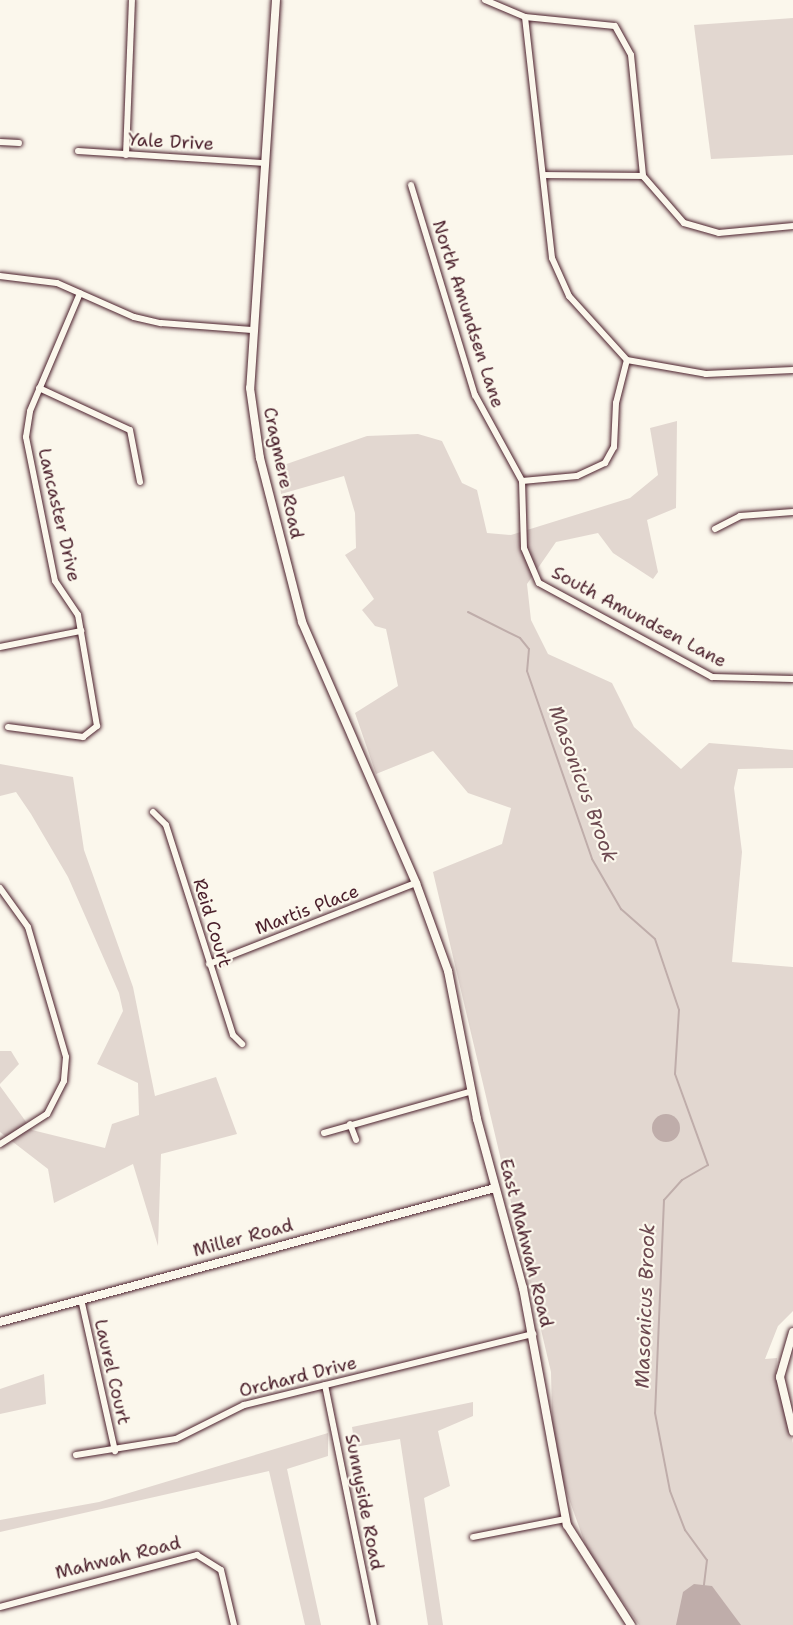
<!DOCTYPE html>
<style>
body{margin:0}
#map{position:relative;width:793px;height:1625px;overflow:hidden;background:#fbf7ec;font-family:"Shantell Sans",sans-serif}
div>[style]{position:absolute}
.green>*{inset:0;background:#e2d7d0}
.water>*{inset:0;background:#bfadaa}
.round{border-radius:50%}
.stream>*{height:2px;margin:-1px;padding:0 1px;transform-origin:1px;border-radius:1px;background:#bfadaa}
.roads{filter:drop-shadow(0 0 2px #4a1f2b) drop-shadow(0 0 2px #4a1f2b)}
.street>*{height:6px;margin:-3px;padding:0 3px;transform-origin:3px;border-radius:3px;background:#fbf7ec}
.secondary>*{height:8px;margin:-4px;padding:0 4px;transform-origin:4px;border-radius:4px;background:#fbf7ec}
span{translate:-50% -50%;white-space:nowrap;text-align:center;line-height:1.15;-webkit-text-stroke:4.5px #fbf7ec;paint-order:stroke}
.street-label{font-size:18px;color:#4a1f2b}
.water-label{font-size:20px;color:#6d4a51;font-style:italic}
</style>
<div id="map">
<div class="green">
<div style="clip-path:polygon(793px 18px,793px 155px,711px 159px,694px 25px)"></div>
<div style="clip-path:polygon(677px 421px,676px 508px,647px 520px,658px 572px,653px 579px,613px 553px,598px 533px,556px 542px,527px 584px,531px 620px,548px 654px,612px 683px,634px 727px,681px 769px,709px 743px,793px 750px,793px 768px,738px 769px,734px 788px,742px 852px,732px 962px,793px 967px,793px 1311px,778px 1326px,765px 1359px,777px 1358px,776px 1374px,793px 1443px,793px 1625px,639px 1625px,588px 1552px,553px 1454px,551px 1372px,433px 872px,502px 844px,511px 808px,468px 793px,433px 751px,376px 774px,355px 713px,398px 686px,386px 629px,375px 626px,362px 610px,374px 599px,345px 555px,356px 548px,355px 513px,344px 476px,281px 494px,278px 467px,367px 436px,418px 434px,442px 441px,462px 483px,477px 490px,487px 533px,511px 535px,630px 498px,658px 475px,650px 428px)"></div>
<div style="clip-path:polygon(0 764px,73px 777px,84px 850px,133px 987px,155px 1096px,216px 1077px,237px 1134px,161px 1154px,158px 1246px,133px 1164px,54px 1203px,48px 1169px,0 1132px,0 1086px,32px 1130px,105px 1148px,112px 1124px,139px 1115px,138px 1083px,97px 1064px,123px 1011px,119px 993px,68px 877px,31px 814px,16px 792px,0 796px)"></div>
<div style="clip-path:polygon(0 1051px,11px 1051px,19px 1064px,0 1084px)"></div>
<div style="clip-path:polygon(44px 1374px,46px 1404px,0 1414px,0 1389px)"></div>
<div style="clip-path:polygon(473px 1402px,473px 1416px,438px 1431px,450px 1486px,424px 1498px,443px 1625px,428px 1625px,400px 1439px,355px 1447px,352px 1427px)"></div>
<div style="clip-path:polygon(328px 1433px,328px 1456px,287px 1469px,321px 1625px,305px 1625px,269px 1471px,0 1532px,0 1520px,99px 1502px)"></div>
</div>
<div class="water">
<div class="round" style="left:652px;top:1114px;width:28px;height:28px"></div>
<div style="clip-path:polygon(694px 1584px,712px 1586px,741px 1625px,676px 1625px,683px 1592px)"></div>
</div>
<div class="stream">
<div style="left:468px;top:612px;width:58px;rotate:26.6deg"></div>
<div style="left:520px;top:638px;width:14px;rotate:51deg"></div>
<div style="left:529px;top:649px;width:22px;rotate:95deg"></div>
<div style="left:527px;top:671px;width:199px;rotate:70.9deg"></div>
<div style="left:592px;top:859px;width:58px;rotate:59.9deg"></div>
<div style="left:621px;top:909px;width:45px;rotate:41.4deg"></div>
<div style="left:655px;top:939px;width:75px;rotate:71.3deg"></div>
<div style="left:679px;top:1010px;width:64px;rotate:93.6deg"></div>
<div style="left:675px;top:1074px;width:97px;rotate:70.1deg"></div>
<div style="left:708px;top:1165px;width:30px;rotate:150deg"></div>
<div style="left:682px;top:1180px;width:27px;rotate:132deg"></div>
<div style="left:664px;top:1200px;width:213px;rotate:92.4deg"></div>
<div style="left:655px;top:1413px;width:79px;rotate:79.1deg"></div>
<div style="left:670px;top:1491px;width:42px;rotate:69deg"></div>
<div style="left:685px;top:1530px;width:37px;rotate:54deg"></div>
<div style="left:707px;top:1560px;width:25px;rotate:97deg"></div>
</div>
<div class="roads">
<div class="street">
<div style="left:485px;top:0;width:43px;rotate:23deg"></div>
<div style="left:525px;top:17px;width:90px;rotate:5.7deg"></div>
<div style="left:615px;top:26px;width:33px;rotate:61deg"></div>
<div style="left:631px;top:55px;width:122px;rotate:84.3deg"></div>
<div style="left:643px;top:176px;width:62px;rotate:48.9deg"></div>
<div style="left:684px;top:223px;width:36px;rotate:16deg"></div>
<div style="left:719px;top:233px;width:74px;rotate:-5.4deg"></div>
<div style="left:525px;top:17px;width:243px;rotate:83.6deg"></div>
<div style="left:552px;top:258px;width:42px;rotate:65.9deg"></div>
<div style="left:569px;top:296px;width:86px;rotate:47.8deg"></div>
<div style="left:627px;top:360px;width:80px;rotate:10deg"></div>
<div style="left:706px;top:374px;width:87px;rotate:-2.6deg"></div>
<div style="left:0;top:142px;width:19px;rotate:3deg"></div>
<div style="left:78px;top:151px;width:184px;rotate:3.7deg"></div>
<div style="left:126px;top:155px;width:155px;rotate:-87.8deg"></div>
<div style="left:543px;top:175px;width:100px;rotate:0.6deg"></div>
<div style="left:411px;top:185px;width:220px;rotate:73.1deg"></div>
<div style="left:475px;top:395px;width:98px;rotate:61.3deg"></div>
<div style="left:522px;top:481px;width:67px;rotate:88.3deg"></div>
<div style="left:524px;top:548px;width:38px;rotate:67deg"></div>
<div style="left:539px;top:583px;width:197px;rotate:28.5deg"></div>
<div style="left:712px;top:677px;width:81px;rotate:1.4deg"></div>
<div style="left:0;top:276px;width:57px;rotate:7deg"></div>
<div style="left:57px;top:283px;width:84px;rotate:23.8deg"></div>
<div style="left:134px;top:317px;width:28px;rotate:13deg"></div>
<div style="left:161px;top:323px;width:91px;rotate:4.4deg"></div>
<div style="left:39px;top:388px;width:100px;rotate:24.8deg"></div>
<div style="left:130px;top:430px;width:53px;rotate:79.1deg"></div>
<div style="left:522px;top:481px;width:55px;rotate:-5.2deg"></div>
<div style="left:577px;top:476px;width:31px;rotate:-25deg"></div>
<div style="left:605px;top:463px;width:18px;rotate:-61deg"></div>
<div style="left:614px;top:447px;width:44px;rotate:-87.4deg"></div>
<div style="left:616px;top:403px;width:44px;rotate:-75.7deg"></div>
<div style="left:715px;top:529px;width:28px;rotate:-27deg"></div>
<div style="left:740px;top:516px;width:53px;rotate:-4.3deg"></div>
<div style="left:0;top:647px;width:83px;rotate:-11.2deg"></div>
<div style="left:8px;top:727px;width:76px;rotate:7.6deg"></div>
<div style="left:83px;top:737px;width:18px;rotate:-38deg"></div>
<div style="left:97px;top:726px;width:113px;rotate:-99.7deg"></div>
<div style="left:78px;top:615px;width:41px;rotate:-124.1deg"></div>
<div style="left:55px;top:581px;width:147px;rotate:-101.4deg"></div>
<div style="left:26px;top:437px;width:26px;rotate:-81deg"></div>
<div style="left:30px;top:411px;width:128px;rotate:-67deg"></div>
<div style="left:153px;top:812px;width:18px;rotate:45deg"></div>
<div style="left:166px;top:825px;width:220px;rotate:72.3deg"></div>
<div style="left:233px;top:1035px;width:13px;rotate:45deg"></div>
<div style="left:0;top:888px;width:48px;rotate:54.3deg"></div>
<div style="left:28px;top:927px;width:135px;rotate:73.7deg"></div>
<div style="left:66px;top:1057px;width:24px;rotate:95deg"></div>
<div style="left:64px;top:1081px;width:37px;rotate:117deg"></div>
<div style="left:47px;top:1114px;width:56px;rotate:147.4deg"></div>
<div style="left:209px;top:964px;width:222px;rotate:-21.4deg"></div>
<div style="left:350px;top:1124px;width:17px;rotate:69deg"></div>
<div style="left:324px;top:1133px;width:154px;rotate:-15.8deg"></div>
<div style="left:81px;top:1299px;width:156px;rotate:77.4deg"></div>
<div style="left:325px;top:1385px;width:245px;rotate:78.5deg"></div>
<div style="left:76px;top:1455px;width:101px;rotate:-9.1deg"></div>
<div style="left:176px;top:1439px;width:76px;rotate:-26.6deg"></div>
<div style="left:244px;top:1405px;width:298px;rotate:-13.8deg"></div>
<div style="left:473px;top:1537px;width:95px;rotate:-11deg"></div>
<div style="left:0;top:1607px;width:204px;rotate:-14.8deg"></div>
<div style="left:197px;top:1555px;width:28px;rotate:32deg"></div>
<div style="left:221px;top:1570px;width:57px;rotate:76.7deg"></div>
</div>
<div class="secondary">
<div style="left:276px;top:0;width:389px;rotate:93.8deg"></div>
<div style="left:250px;top:388px;width:71px;rotate:81.9deg"></div>
<div style="left:260px;top:458px;width:169px;rotate:75.6deg"></div>
<div style="left:302px;top:622px;width:285px;rotate:66.4deg"></div>
<div style="left:416px;top:883px;width:94px;rotate:70deg"></div>
<div style="left:448px;top:971px;width:151px;rotate:78.9deg"></div>
<div style="left:477px;top:1119px;width:175px;rotate:74.8deg"></div>
<div style="left:523px;top:1288px;width:241px;rotate:79.5deg"></div>
<div style="left:567px;top:1525px;width:119px;rotate:57.4deg"></div>
<div style="left:0;top:1322px;width:513px;rotate:-15.15deg"></div>
<div style="left:793px;top:1332px;width:47px;rotate:106.1deg"></div>
<div style="left:780px;top:1377px;width:56px;rotate:76.5deg"></div>
</div>
</div>
<div class="street-label">
<span style="left:171px;top:142px;rotate:3deg">Yale Drive</span>
<span style="left:468px;top:314px;rotate:72deg">North Amundsen Lane</span>
<span style="left:283px;top:473px;rotate:78deg">Cragmere Road</span>
<span style="left:59px;top:515px;rotate:77deg">Lancaster Drive</span>
<span style="left:639px;top:617px;rotate:28deg">South Amundsen Lane</span>
<span style="left:307px;top:910px;rotate:-21deg">Martis Place</span>
<span style="left:212px;top:923px;rotate:73deg">Reid Court</span>
<span style="left:243px;top:1238px;rotate:-15deg">Miller Road</span>
<span style="left:526px;top:1243px;rotate:76deg">East Mahwah Road</span>
<span style="left:112px;top:1372px;rotate:77deg">Laurel Court</span>
<span style="left:298px;top:1377px;rotate:-14deg">Orchard Drive</span>
<span style="left:364px;top:1502px;rotate:79deg">Sunnyside Road</span>
<span style="left:118px;top:1558px;rotate:-14deg">Mahwah Road</span>
</div>
<div class="water-label">
<span style="left:583px;top:784px;rotate:70deg">Masonicus Brook</span>
<span style="left:645px;top:1306px;rotate:-88deg">Masonicus Brook</span>
</div>
</div>
